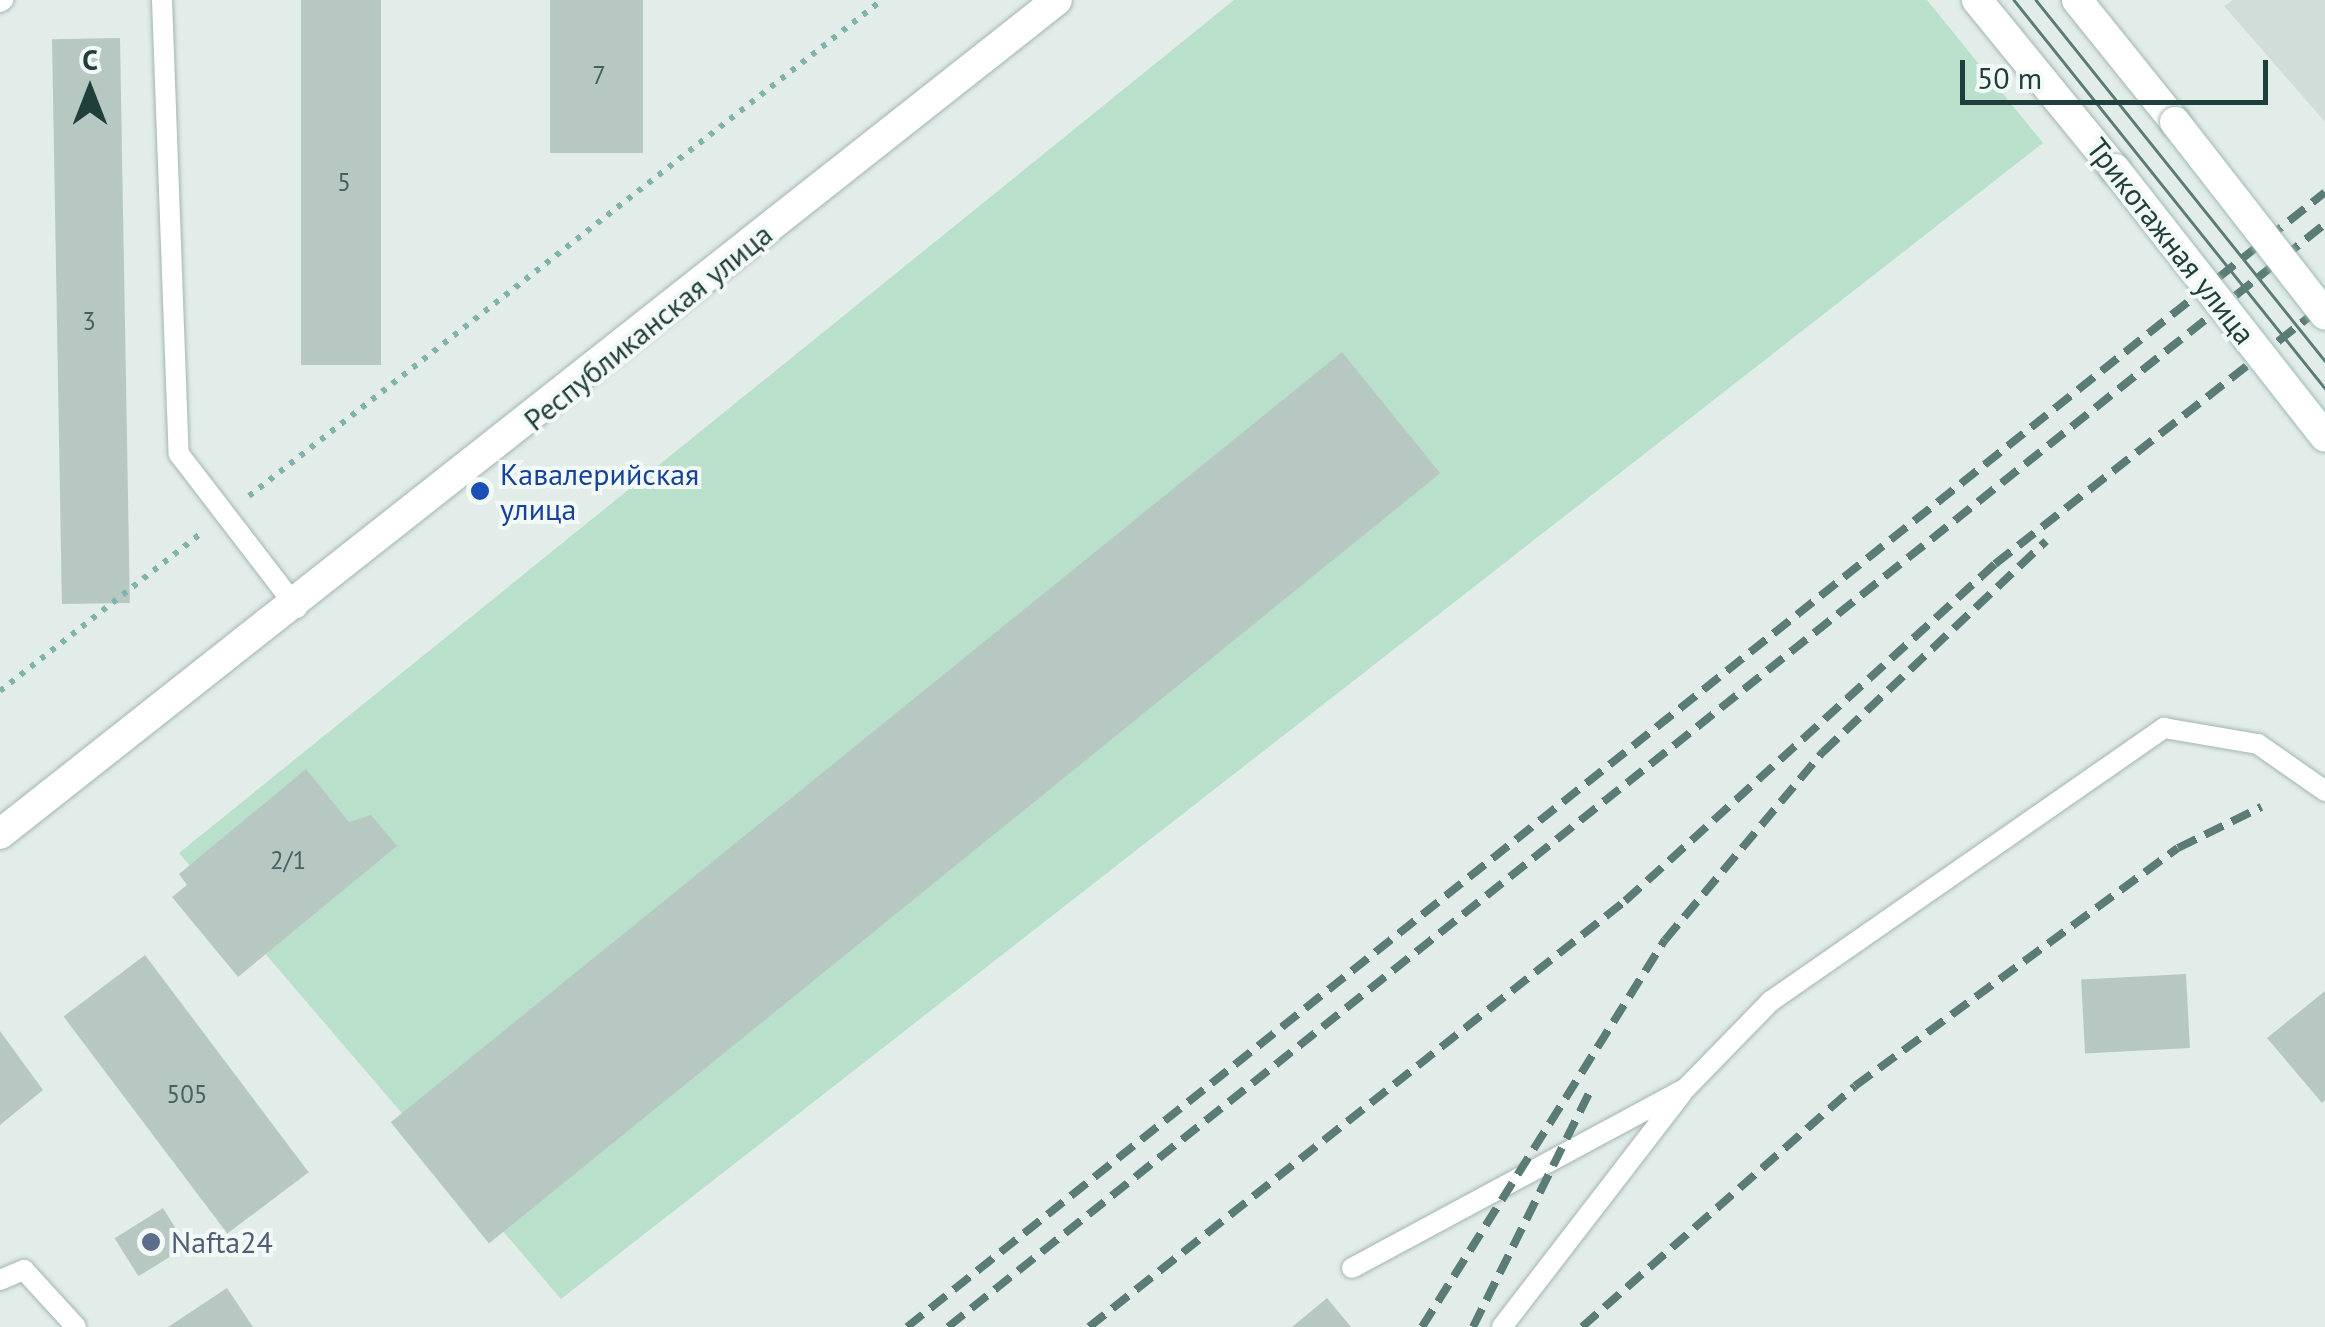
<!DOCTYPE html>
<meta charset="utf-8">
<style>
body{margin:0}
#map{position:relative;width:2325px;height:1327px;overflow:hidden;background:#e2edea;font-family:"PT Sans",sans-serif}
div>[style]{position:absolute}
.built>*{inset:0;background:#d0ddd9}
.green>*{inset:0;background:#b9e0ca}
.building>*{inset:0;background:#b7c8c3;transform-origin:0 0}
.path>*{height:6px;margin-top:-3px;transform-origin:0;background:repeating-linear-gradient(90deg,#80b3ab 0 5px,transparent 0 13px)}
.roads{filter:drop-shadow(0 0 2px #a4b5b2) drop-shadow(0 0 2px #a4b5b2)}
.service>*{height:20px;margin:-10px;padding:0 10px;transform-origin:10px;border-radius:10px;background:#fff}
.secondary>*{height:30px;margin:-15px;padding:0 15px;transform-origin:15px;border-radius:15px;background:#fff}
.tram>*{height:2.5px;margin:-1.25px;padding:0 1.25px;transform-origin:1.25px;border-radius:1.25px;background:#5b7b77}
.rail>*{height:8px;margin-top:-4px;transform-origin:0;background:repeating-linear-gradient(90deg,#5b7b77 0 20px,transparent 0 30px)}
.bridges{filter:drop-shadow(0 0 2px #9fbab4) drop-shadow(0 0 2px #9fbab4)}
.secondary-bridge>*{height:30px;margin:-15px;padding:0 15px;transform-origin:15px;border-radius:15px;background:#fff}
.dots>*{width:28px;height:28px;translate:-50% -50%;box-sizing:border-box;border:5px solid #f3f9f7;border-radius:50%}
span{translate:-50% -50%;white-space:nowrap;text-align:center;line-height:1.15;-webkit-text-stroke:8px #f3f9f7;paint-order:stroke}
.number-label{font-size:25px;color:#46615e}
.number-label span{-webkit-text-stroke-width:0}
.street-label{font-size:30px;color:#203f3c}
.transit-label{font-size:30px;color:#164399}
.left{translate:0 -50%;text-align:left}
.service-label{font-size:30px;color:#4e5e75}
.north{position:absolute;left:40px;top:40px;width:100px;height:100px;-webkit-text-stroke:8px #f3f9f7;paint-order:stroke;rotate:0deg;font-size:28px;font-weight:700;line-height:40px;text-align:center;color:#203f3c}
.north::after{content:'';display:block;margin:auto;width:35px;height:45px;background:#203f3c;clip-path:polygon(50% 0,100% 100%,50% 72%,0 100%)}
.scale{position:absolute;left:1960px;top:60px;width:308px;height:45px;box-sizing:border-box;border:5px solid #203f3c;border-top:0;padding-left:12px;font-size:30px;line-height:35px;white-space:nowrap;color:#203f3c;-webkit-text-stroke:8px #f3f9f7;paint-order:stroke}
</style>
<div id="map">
<div class="built">
<div style="clip-path:polygon(2233px 0,2325px 0,2325px 122px,2224px 6px)"></div>
</div>
<div class="green">
<div style="clip-path:polygon(1234px 0,1927px 0,2043px 143px,561px 1299px,179px 853px)"></div>
</div>
<div class="building">
<div style="left:301px;top:0;width:80px;height:365px"></div>
<div style="left:550px;top:0;width:93px;height:153px"></div>
<div style="left:120px;top:38px;width:565px;height:68px;rotate:89deg"></div>
<div style="left:1342px;top:352px;width:156px;height:1224px;rotate:51deg"></div>
<div style="clip-path:polygon(306px 769px,349px 822px,371px 815px,397px 846px,238px 977px,172px 897px,187px 885px,179px 874px)"></div>
<div style="left:145px;top:955px;width:272px;height:102px;rotate:53deg"></div>
<div style="left:2186px;top:974px;width:74px;height:105px;rotate:87deg"></div>
<div style="clip-path:polygon(2325px 991px,2325px 1100px,2322px 1103px,2267px 1038px)"></div>
<div style="clip-path:polygon(0 1031px,43px 1090px,0 1125px)"></div>
<div style="left:163px;top:1208px;width:45px;height:57px;rotate:58deg"></div>
<div style="clip-path:polygon(227px 1288px,253px 1327px,168px 1327px)"></div>
<div style="clip-path:polygon(1327px 1298px,1351px 1327px,1292px 1327px)"></div>
</div>
<div class="path">
<div style="left:249px;top:496px;width:804px;rotate:-38.08deg"></div>
<div style="left:0;top:691px;width:259px;rotate:-38.1deg"></div>
</div>
<div class="roads">
<div class="service">
<div style="left:162px;top:0;width:454px;rotate:87.9deg"></div>
<div style="left:179px;top:454px;width:194px;rotate:52.5deg"></div>
<div style="left:0;top:2px;width:4px;rotate:-34deg"></div>
<div style="left:1352px;top:1268px;width:379px;rotate:-28.3deg"></div>
<div style="left:1686px;top:1088px;width:122px;rotate:-45.7deg"></div>
<div style="left:1771px;top:1001px;width:479px;rotate:-34.8deg"></div>
<div style="left:2164px;top:728px;width:95px;rotate:9.7deg"></div>
<div style="left:2258px;top:744px;width:82px;rotate:35deg"></div>
<div style="left:0;top:1280px;width:26px;rotate:-23deg"></div>
<div style="left:24px;top:1270px;width:77px;rotate:47.6deg"></div>
<div style="left:1502px;top:1327px;width:295px;rotate:-52.4deg"></div>
</div>
<div class="secondary">
<div style="left:1977px;top:0;width:218px;rotate:50.8deg"></div>
<div style="left:2077px;top:0;width:156px;rotate:51.2deg"></div>
<div style="left:0;top:834px;width:1346px;rotate:-38.27deg"></div>
</div>
</div>
<div class="tram">
<div style="left:2014px;top:0;width:497px;rotate:51.3deg"></div>
<div style="left:2036px;top:0;width:462px;rotate:51.3deg"></div>
</div>
<div class="rail">
<div style="left:907px;top:1327px;width:1816px;rotate:-38.67deg"></div>
<div style="left:948px;top:1327px;width:1764px;rotate:-38.7deg"></div>
<div style="left:1089px;top:1327px;width:685px;rotate:-38.48deg"></div>
<div style="left:1625px;top:901px;width:500px;rotate:-42.33deg"></div>
<div style="left:1995px;top:564px;width:420px;rotate:-38.2deg"></div>
<div style="left:1422px;top:1327px;width:457px;rotate:-57.9deg"></div>
<div style="left:1665px;top:940px;width:246px;rotate:-50deg"></div>
<div style="left:1823px;top:752px;width:307px;rotate:-43.4deg"></div>
<div style="left:1473px;top:1327px;width:266px;rotate:-63.6deg"></div>
<div style="left:1582px;top:1327px;width:364px;rotate:-41.4deg"></div>
<div style="left:1855px;top:1086px;width:401px;rotate:-36.4deg"></div>
<div style="left:2178px;top:848px;width:93px;rotate:-26.3deg"></div>
</div>
<div class="bridges">
<div class="secondary-bridge">
<div style="left:2175px;top:122px;width:244px;rotate:52.1deg"></div>
<div style="left:2115px;top:169px;width:340px;rotate:51.9deg"></div>
</div>
</div>
<div class="dots">
<div style="left:480px;top:491px;background:#1a4fb4"></div>
<div style="left:151px;top:1242px;background:#5c6f8a"></div>
</div>
<div class="number-label">
<span style="left:599px;top:75px">7</span>
<span style="left:344px;top:182px">5</span>
<span style="left:89px;top:321px">3</span>
<span style="left:288px;top:860px">2/1</span>
<span style="left:187px;top:1094px">505</span>
</div>
<div class="street-label">
<span style="left:2171px;top:241px;rotate:52deg">Трикотажная улица</span>
<span style="left:648px;top:327px;rotate:-39deg">Республиканская улица</span>
</div>
<div class="transit-label">
<span class="left" style="left:500px;top:491px">Кавалерийская<br>улица</span>
</div>
<div class="service-label">
<span class="left" style="left:171px;top:1242px">Nafta24</span>
</div>
<div class="north">С</div>
<div class="scale">50 m</div>
</div>
